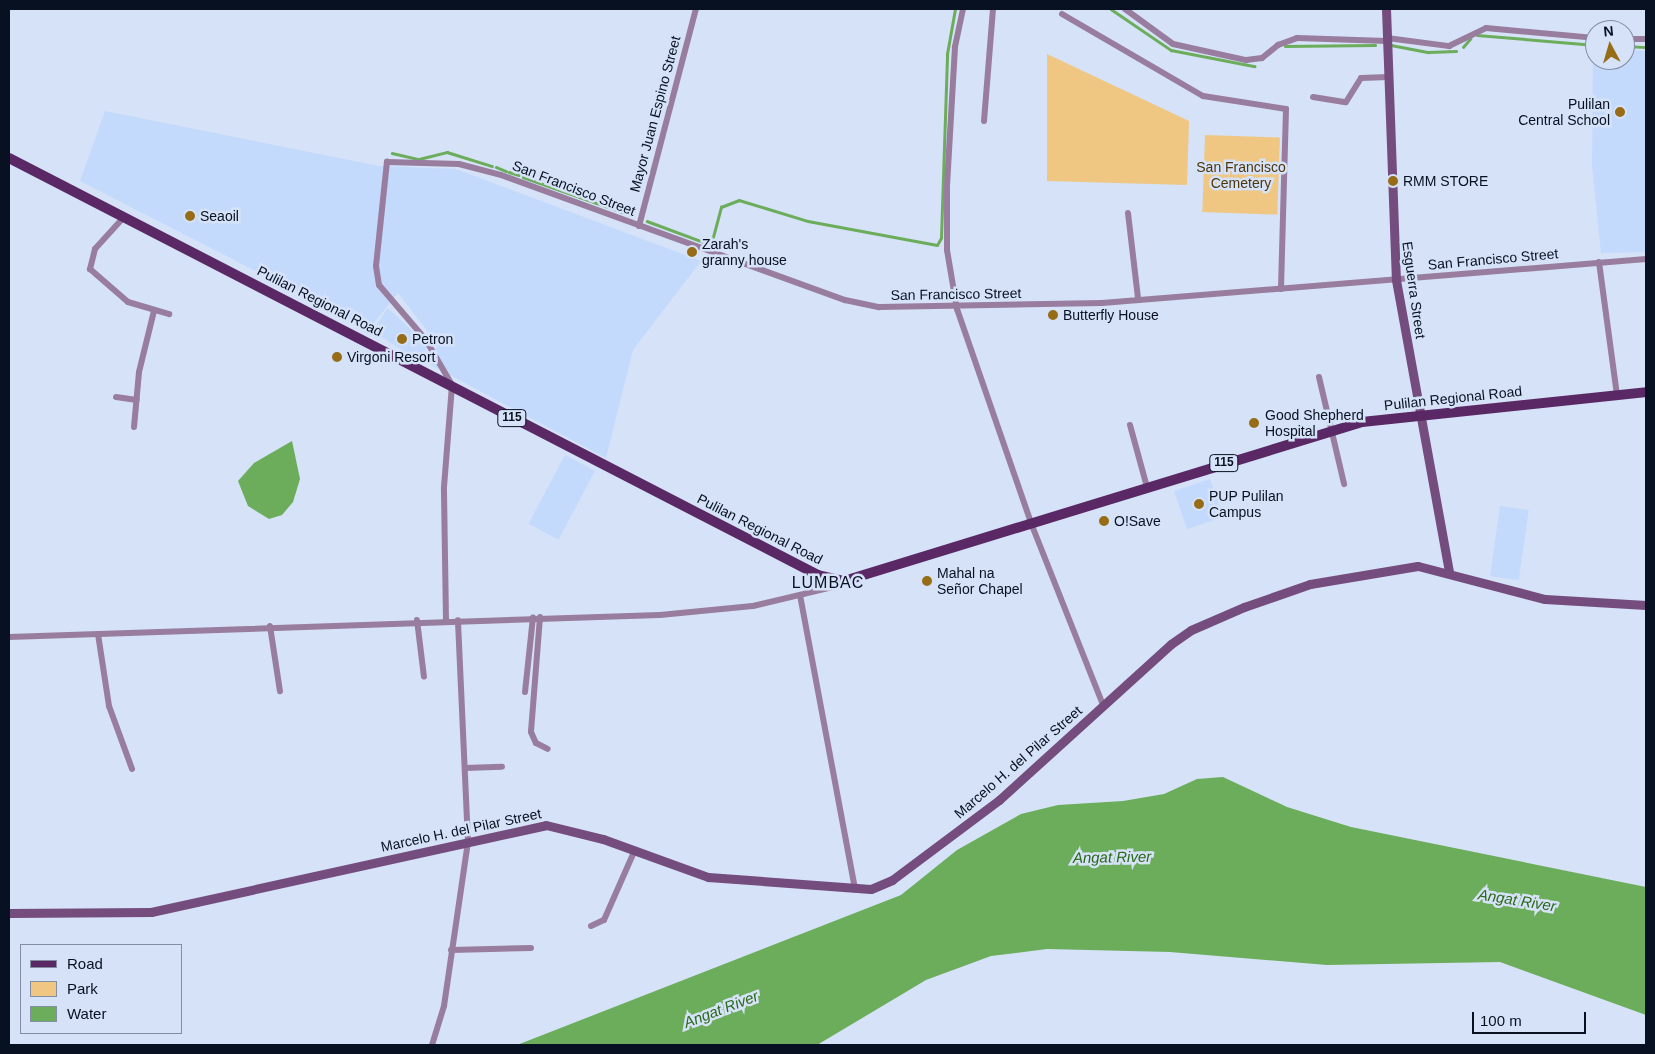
<!DOCTYPE html>
<meta charset="utf-8">
<style>
body{margin:0}
#map{position:relative;width:1655px;height:1054px;overflow:hidden;background:#d5e2f7;font-family:Helvetica,sans-serif}
div>[style]{position:absolute}
.built>*{inset:0;background:#c4dafd;transform-origin:0 0}
.green>*{inset:0;background:#efc783;transform-origin:0 0}
.water>*{inset:0;background:#6cad5b}
.stream>*{height:2.5px;margin:-1.25px;padding:0 1.25px;transform-origin:1.25px;border-radius:1.25px;background:#6cad5b}
.street>*{height:6px;margin:-3px;padding:0 3px;transform-origin:3px;border-radius:3px;background:#987d9f}
.secondary>*{height:9px;margin:-4.5px;padding:0 4.5px;transform-origin:4.5px;border-radius:4.5px;background:#744c7d}
.primary>*{height:10px;margin:-5px;padding:0 5px;transform-origin:5px;border-radius:5px;background:#592865}
.dots>*{width:14px;height:14px;translate:-50% -50%;box-sizing:border-box;border:2px solid #d5e2f7;border-radius:50%}
span{translate:-50% -50%;white-space:nowrap;text-align:center;line-height:1.15;-webkit-text-stroke:5px #d5e2f7;paint-order:stroke}
.shield-label span{padding:1px 4px;background:#d5e2f7;border:1px solid;border-radius:4px;-webkit-text-stroke-width:0}
.shield-label{font-size:12px;color:#071122;font-weight:700}
.poi-label{font-size:14px;color:#071122}
.right{translate:-100% -50%;text-align:right}
.left{translate:0 -50%;text-align:left}
.street-label{font-size:14px;color:#071122}
.park-label{font-size:14px;color:#4d370b}
.water-label{font-size:15px;color:#296816;font-style:italic}
.quarter-label{font-size:16px;color:#071122;letter-spacing:1px}
.frame{position:absolute;inset:0;border:10px solid #071122;pointer-events:none}
.legend{position:absolute;left:20px;top:944px;width:162px;height:90px;box-sizing:border-box;background:#d5e2f7;border:1px solid #838ea2;margin:0;padding:6px 9px;list-style:none;font-size:15px;color:#071122}
.legend li{display:flex;align-items:center;gap:10px;height:25px}
.legend b{width:25px;border:1px solid #838ea2}
.north{position:absolute;left:1585px;top:20px;width:50px;height:50px;box-sizing:border-box;background:#d5e2f7;border:1px solid #838ea2;border-radius:50%;rotate:354deg;font-size:14px;font-weight:700;line-height:20px;text-align:center;color:#071122}
.north::after{content:'';display:block;margin:auto;width:18px;height:22px;background:#966c17;clip-path:polygon(50% 0,100% 100%,50% 72%,0 100%)}
.scale{position:absolute;left:1472px;top:1012px;width:114px;height:22px;box-sizing:border-box;border:2px solid #071122;border-top:0;padding-left:6px;font-size:15px;line-height:18px;white-space:nowrap;color:#071122;-webkit-text-stroke:4px #d5e2f7;paint-order:stroke}
</style>
<div id="map">
<div class="built">
<div style="clip-path:polygon(1593px 49px,1595px 60px,1625px 60px,1625px 50px,1646px 51px,1646px 252px,1601px 253px,1592px 166px)"></div>
<div style="clip-path:polygon(105px 111px,379px 166px,456px 169px,701px 261px,633px 350px,606px 458px,427px 363px,438px 345px,398px 293px,369px 329px,80px 181px)"></div>
<div style="clip-path:polygon(388px 308px,428px 346px,419px 361px,372px 331px)"></div>
<div style="left:565px;top:455px;width:34px;height:78px;rotate:28deg"></div>
<div style="left:1210px;top:479px;width:40px;height:38px;rotate:71deg"></div>
<div style="left:1500px;top:506px;width:29px;height:71px;rotate:8deg"></div>
</div>
<div class="green">
<div style="clip-path:polygon(1047px 54px,1189px 121px,1187px 185px,1047px 181px)"></div>
<div style="left:1205px;top:135px;width:75px;height:77px;rotate:2deg"></div>
</div>
<div class="water">
<div style="clip-path:polygon(292px 441px,300px 479px,293px 502px,282px 515px,269px 519px,248px 506px,238px 481px,254px 463px)"></div>
<div style="clip-path:polygon(1223px 777px,1287px 807px,1351px 827px,1646px 887px,1646px 1015px,1500px 962px,1327px 965px,1170px 952px,1047px 949px,991px 956px,926px 980px,817px 1045px,517px 1045px,901px 895px,957px 850px,1021px 814px,1058px 805px,1123px 801px,1164px 794px,1197px 779px)"></div>
</div>
<div class="stream">
<div style="left:1111px;top:9px;width:73px;rotate:34.3deg"></div>
<div style="left:1171px;top:50px;width:85px;rotate:10.9deg"></div>
<div style="left:1477px;top:35px;width:118px;rotate:4.8deg"></div>
<div style="left:1391px;top:45px;width:38px;rotate:11deg"></div>
<div style="left:1428px;top:52px;width:28px;rotate:-2deg"></div>
<div style="left:1285px;top:46px;width:90px;rotate:-0.6deg"></div>
<div style="left:1625px;top:46px;width:21px;rotate:3deg"></div>
<div style="left:1463px;top:47px;width:11px;rotate:-49deg"></div>
<div style="left:392px;top:153px;width:28px;rotate:13deg"></div>
<div style="left:419px;top:159px;width:29px;rotate:-14deg"></div>
<div style="left:447px;top:152px;width:47px;rotate:17.3deg"></div>
<div style="left:496px;top:167px;width:11px;rotate:22deg"></div>
<div style="left:509px;top:172px;width:10px;rotate:17deg"></div>
<div style="left:523px;top:177px;width:117px;rotate:19.5deg"></div>
<div style="left:647px;top:221px;width:63px;rotate:20.4deg"></div>
<div style="left:706px;top:243px;width:9px;rotate:-41deg"></div>
<div style="left:713px;top:237px;width:31px;rotate:-75deg"></div>
<div style="left:721px;top:207px;width:19px;rotate:-21deg"></div>
<div style="left:739px;top:200px;width:72px;rotate:16.9deg"></div>
<div style="left:808px;top:221px;width:131px;rotate:10.5deg"></div>
<div style="left:937px;top:245px;width:8px;rotate:-60deg"></div>
<div style="left:941px;top:238px;width:184px;rotate:-88.1deg"></div>
<div style="left:947px;top:54px;width:46px;rotate:-79.9deg"></div>
</div>
<div class="street">
<div style="left:963px;top:9px;width:39px;rotate:102deg"></div>
<div style="left:955px;top:47px;width:140px;rotate:93.3deg"></div>
<div style="left:947px;top:187px;width:63px;rotate:90deg"></div>
<div style="left:947px;top:250px;width:60px;rotate:80.4deg"></div>
<div style="left:957px;top:309px;width:226px;rotate:70.9deg"></div>
<div style="left:1031px;top:523px;width:196px;rotate:68.4deg"></div>
<div style="left:1125px;top:9px;width:59px;rotate:36.1deg"></div>
<div style="left:1173px;top:44px;width:75px;rotate:12.4deg"></div>
<div style="left:1246px;top:60px;width:16px;rotate:-7deg"></div>
<div style="left:1262px;top:58px;width:21px;rotate:-39deg"></div>
<div style="left:1278px;top:45px;width:20px;rotate:-20deg"></div>
<div style="left:1297px;top:38px;width:90px;rotate:1.9deg"></div>
<div style="left:1062px;top:14px;width:163px;rotate:30.2deg"></div>
<div style="left:1203px;top:96px;width:84px;rotate:8.9deg"></div>
<div style="left:1286px;top:109px;width:180px;rotate:91.6deg"></div>
<div style="left:1387px;top:38px;width:63px;rotate:7.4deg"></div>
<div style="left:1449px;top:46px;width:41px;rotate:-25.9deg"></div>
<div style="left:1486px;top:28px;width:109px;rotate:5.2deg"></div>
<div style="left:1625px;top:39px;width:21px"></div>
<div style="left:1313px;top:97px;width:33px;rotate:9deg"></div>
<div style="left:1346px;top:102px;width:28px;rotate:-58deg"></div>
<div style="left:1361px;top:78px;width:27px;rotate:-2deg"></div>
<div style="left:984px;top:121px;width:112px;rotate:-85.4deg"></div>
<div style="left:1128px;top:213px;width:86px;rotate:83.3deg"></div>
<div style="left:124px;top:217px;width:43px;rotate:132.2deg"></div>
<div style="left:95px;top:249px;width:21px;rotate:104deg"></div>
<div style="left:90px;top:269px;width:50px;rotate:41deg"></div>
<div style="left:128px;top:302px;width:43px;rotate:16.3deg"></div>
<div style="left:639px;top:226px;width:224px;rotate:-75.3deg"></div>
<div style="left:1599px;top:262px;width:134px;rotate:82.3deg"></div>
<div style="left:1319px;top:377px;width:110px;rotate:76.8deg"></div>
<div style="left:116px;top:397px;width:21px;rotate:8deg"></div>
<div style="left:1130px;top:425px;width:64px;rotate:74.7deg"></div>
<div style="left:134px;top:427px;width:55px;rotate:-84.8deg"></div>
<div style="left:139px;top:372px;width:63px;rotate:-76.2deg"></div>
<div style="left:800px;top:595px;width:299px;rotate:79.4deg"></div>
<div style="left:540px;top:617px;width:115px;rotate:94.5deg"></div>
<div style="left:531px;top:732px;width:12px;rotate:66deg"></div>
<div style="left:536px;top:743px;width:13px;rotate:27deg"></div>
<div style="left:417px;top:620px;width:57px;rotate:83deg"></div>
<div style="left:446px;top:620px;width:133px;rotate:-90.9deg"></div>
<div style="left:444px;top:487px;width:102px;rotate:-85.5deg"></div>
<div style="left:452px;top:385px;width:52px;rotate:-120deg"></div>
<div style="left:426px;top:340px;width:72px;rotate:-130.5deg"></div>
<div style="left:379px;top:285px;width:19px;rotate:-99deg"></div>
<div style="left:376px;top:266px;width:105px;rotate:-84deg"></div>
<div style="left:387px;top:162px;width:72px;rotate:1.6deg"></div>
<div style="left:459px;top:164px;width:43px;rotate:14.7deg"></div>
<div style="left:501px;top:175px;width:366px;rotate:20deg"></div>
<div style="left:845px;top:300px;width:35px;rotate:12deg"></div>
<div style="left:879px;top:307px;width:223px;rotate:-1deg"></div>
<div style="left:1102px;top:303px;width:546px;rotate:-4.62deg"></div>
<div style="left:270px;top:626px;width:66px;rotate:81.3deg"></div>
<div style="left:98px;top:634px;width:73px;rotate:81.3deg"></div>
<div style="left:109px;top:706px;width:67px;rotate:69.9deg"></div>
<div style="left:9px;top:637px;width:651px;rotate:-1.94deg"></div>
<div style="left:660px;top:615px;width:93px;rotate:-5.5deg"></div>
<div style="left:753px;top:606px;width:86px;rotate:-13.4deg"></div>
<div style="left:837px;top:586px;width:9px;rotate:-36deg"></div>
<div style="left:525px;top:692px;width:75px;rotate:-83.9deg"></div>
<div style="left:465px;top:768px;width:37px;rotate:-2deg"></div>
<div style="left:591px;top:926px;width:14px;rotate:-25deg"></div>
<div style="left:604px;top:920px;width:74px;rotate:-66.2deg"></div>
<div style="left:451px;top:950px;width:80px;rotate:-1.4deg"></div>
<div style="left:432px;top:1045px;width:41px;rotate:-72.9deg"></div>
<div style="left:444px;top:1006px;width:166px;rotate:-81.7deg"></div>
<div style="left:468px;top:842px;width:222px;rotate:-92.6deg"></div>
</div>
<div class="secondary">
<div style="left:1386px;top:9px;width:271px;rotate:87.9deg"></div>
<div style="left:1396px;top:280px;width:296px;rotate:79.7deg"></div>
<div style="left:9px;top:913px;width:142px;rotate:-0.4deg"></div>
<div style="left:151px;top:912px;width:404px;rotate:-12.4deg"></div>
<div style="left:546px;top:825px;width:59px;rotate:13.8deg"></div>
<div style="left:603px;top:839px;width:112px;rotate:19.9deg"></div>
<div style="left:708px;top:877px;width:163px;rotate:4.2deg"></div>
<div style="left:871px;top:889px;width:23px;rotate:-23deg"></div>
<div style="left:892px;top:880px;width:134px;rotate:-36.8deg"></div>
<div style="left:999px;top:800px;width:232px;rotate:-42.2deg"></div>
<div style="left:1171px;top:644px;width:24px;rotate:-35deg"></div>
<div style="left:1191px;top:630px;width:58px;rotate:-23.5deg"></div>
<div style="left:1244px;top:607px;width:70px;rotate:-19.2deg"></div>
<div style="left:1310px;top:584px;width:109px;rotate:-9.5deg"></div>
<div style="left:1418px;top:566px;width:131px;rotate:14.6deg"></div>
<div style="left:1545px;top:599px;width:101px;rotate:3.4deg"></div>
</div>
<div class="primary">
<div style="left:9px;top:158px;width:910px;rotate:27.27deg"></div>
<div style="left:818px;top:575px;width:27px;rotate:13deg"></div>
<div style="left:844px;top:581px;width:542px;rotate:-17.06deg"></div>
<div style="left:1362px;top:422px;width:286px;rotate:-6deg"></div>
</div>
<div class="dots">
<div style="left:1620px;top:112px;background:#966c17"></div>
<div style="left:1393px;top:181px;background:#966c17"></div>
<div style="left:190px;top:216px;background:#966c17"></div>
<div style="left:692px;top:252px;background:#966c17"></div>
<div style="left:1053px;top:315px;background:#966c17"></div>
<div style="left:402px;top:339px;background:#966c17"></div>
<div style="left:337px;top:357px;background:#966c17"></div>
<div style="left:1254px;top:423px;background:#966c17"></div>
<div style="left:1199px;top:504px;background:#966c17"></div>
<div style="left:1104px;top:521px;background:#966c17"></div>
<div style="left:927px;top:581px;background:#966c17"></div>
</div>
<div class="shield-label">
<span style="left:512px;top:418px">115</span>
<span style="left:1224px;top:463px">115</span>
</div>
<div class="poi-label">
<span class="right" style="left:1610px;top:112px">Pulilan<br>Central School</span>
<span class="left" style="left:1403px;top:181px">RMM STORE</span>
<span class="left" style="left:200px;top:216px">Seaoil</span>
<span class="left" style="left:702px;top:252px">Zarah's<br>granny house</span>
<span class="left" style="left:1063px;top:315px">Butterfly House</span>
<span class="left" style="left:412px;top:339px">Petron</span>
<span class="left" style="left:347px;top:357px">Virgoni Resort</span>
<span class="left" style="left:1265px;top:423px">Good Shepherd<br>Hospital</span>
<span class="left" style="left:1209px;top:504px">PUP Pulilan<br>Campus</span>
<span class="left" style="left:1114px;top:521px">O!Save</span>
<span class="left" style="left:937px;top:581px">Mahal na<br>Señor Chapel</span>
</div>
<div class="street-label">
<span style="left:655px;top:114px;rotate:-75deg">Mayor Juan Espino Street</span>
<span style="left:574px;top:188px;rotate:21deg">San Francisco Street</span>
<span style="left:1493px;top:259px;rotate:-5deg">San Francisco Street</span>
<span style="left:1414px;top:290px;rotate:82deg">Esguerra Street</span>
<span style="left:956px;top:294px;rotate:-1deg">San Francisco Street</span>
<span style="left:320px;top:301px;rotate:27deg">Pulilan Regional Road</span>
<span style="left:1453px;top:398px;rotate:-6deg">Pulilan Regional Road</span>
<span style="left:760px;top:529px;rotate:27deg">Pulilan Regional Road</span>
<span style="left:1018px;top:762px;rotate:-41deg">Marcelo H. del Pilar Street</span>
<span style="left:461px;top:830px;rotate:-12deg">Marcelo H. del Pilar Street</span>
</div>
<div class="park-label">
<span style="left:1241px;top:175px">San Francisco<br>Cemetery</span>
</div>
<div class="water-label">
<span style="left:1112px;top:857px;rotate:-1deg">Angat River</span>
<span style="left:1517px;top:900px;rotate:9deg">Angat River</span>
<span style="left:721px;top:1009px;rotate:-21deg">Angat River</span>
</div>
<div class="quarter-label">
<span style="left:828px;top:583px">LUMBAC</span>
</div>
<div class="frame"></div>
<ul class="legend">
<li><b style="height:6px;background:#592865"></b>Road</li>
<li><b style="height:14px;background:#efc783"></b>Park</li>
<li><b style="height:14px;background:#6cad5b"></b>Water</li>
</ul>
<div class="north">N</div>
<div class="scale">100 m</div>
</div>
